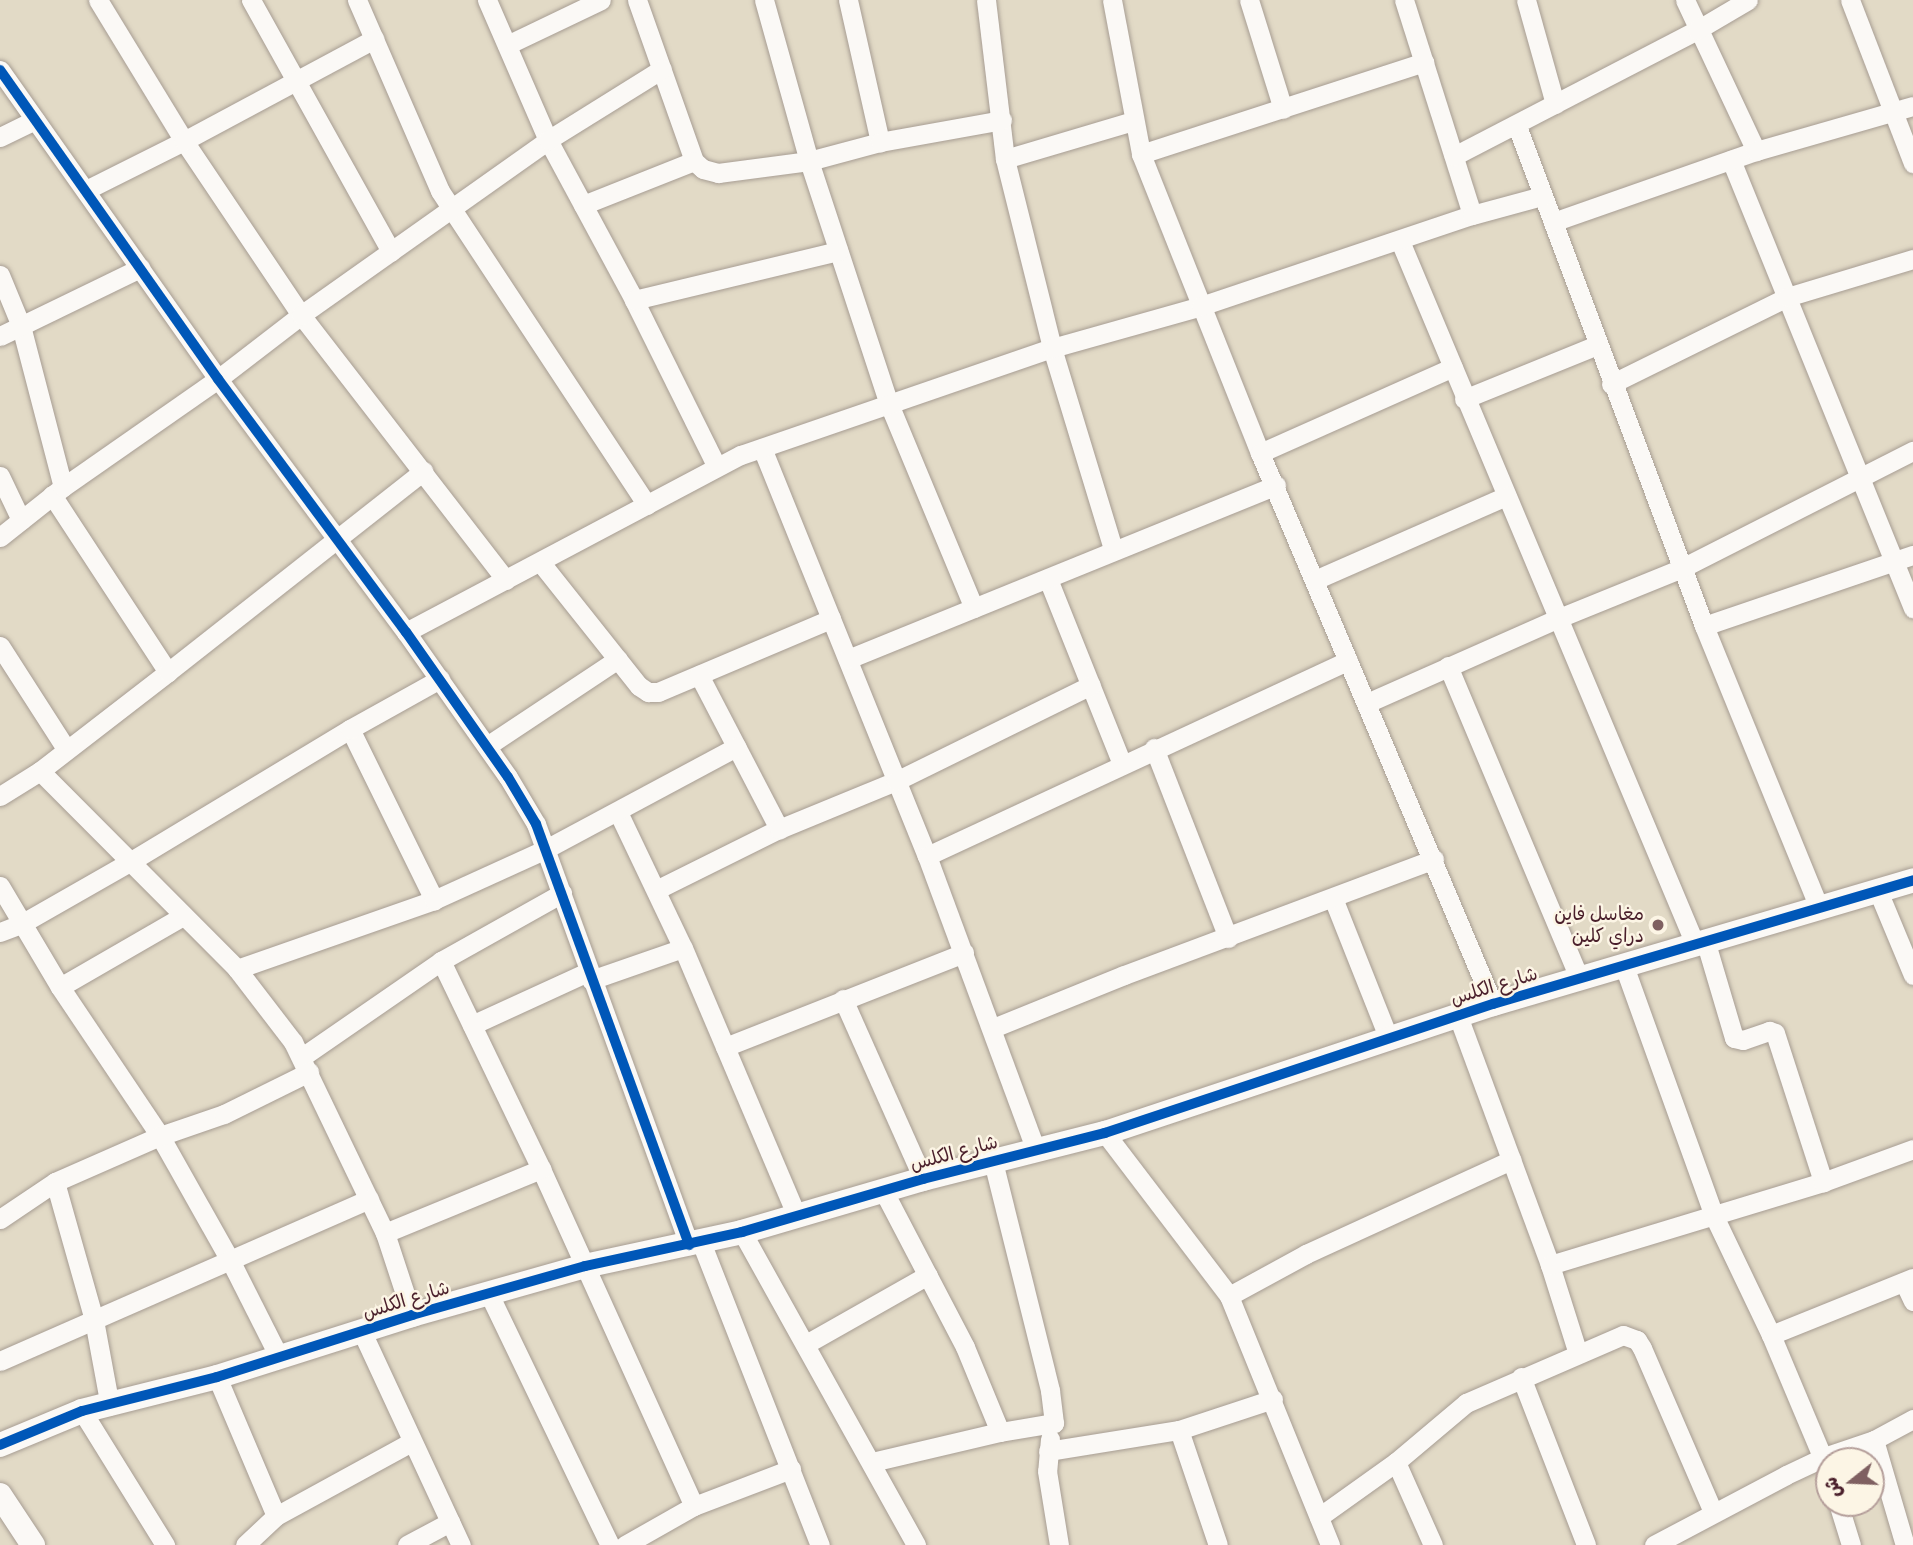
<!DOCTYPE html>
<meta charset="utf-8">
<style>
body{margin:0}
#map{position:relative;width:1913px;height:1545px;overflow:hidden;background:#e2dac6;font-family:"Patrick Hand","Playpen Sans Arabic",sans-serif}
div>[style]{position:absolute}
.roads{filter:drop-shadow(0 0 2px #a79d93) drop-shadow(0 0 2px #a79d93)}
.minor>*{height:19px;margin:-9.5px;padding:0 9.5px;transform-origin:9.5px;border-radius:9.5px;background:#fbf9f6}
.tertiary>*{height:24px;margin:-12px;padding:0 12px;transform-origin:12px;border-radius:12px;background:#fbf9f6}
.cycleway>*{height:10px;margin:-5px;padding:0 5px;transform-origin:5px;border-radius:5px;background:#0057b8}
.dots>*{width:19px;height:19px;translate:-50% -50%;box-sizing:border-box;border:4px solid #fcf5e5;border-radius:50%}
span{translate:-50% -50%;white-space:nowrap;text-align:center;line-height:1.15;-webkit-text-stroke:5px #fcf5e5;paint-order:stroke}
.poi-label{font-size:19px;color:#4a1f2b}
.right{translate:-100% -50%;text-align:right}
.street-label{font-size:19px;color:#4a1f2b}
.north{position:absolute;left:1815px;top:1447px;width:70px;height:70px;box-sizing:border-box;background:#fcf5e5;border:2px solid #b59f9b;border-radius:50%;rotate:252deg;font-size:19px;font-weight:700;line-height:28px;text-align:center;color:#4a1f2b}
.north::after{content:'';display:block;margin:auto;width:24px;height:32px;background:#7f6061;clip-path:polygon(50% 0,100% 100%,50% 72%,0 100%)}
</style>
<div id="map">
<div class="roads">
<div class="minor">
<div style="left:98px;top:0;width:165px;rotate:58.6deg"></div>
<div style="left:184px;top:141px;width:210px;rotate:56.1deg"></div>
<div style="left:301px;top:315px;width:335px;rotate:52.3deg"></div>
<div style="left:251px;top:0;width:288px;rotate:60.9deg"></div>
<div style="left:357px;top:0;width:208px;rotate:66.5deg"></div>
<div style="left:440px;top:191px;width:376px;rotate:56.6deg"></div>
<div style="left:487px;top:0;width:153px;rotate:66.5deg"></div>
<div style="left:548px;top:140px;width:182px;rotate:61.7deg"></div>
<div style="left:634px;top:300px;width:186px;rotate:63.6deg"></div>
<div style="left:637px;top:0;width:171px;rotate:70.5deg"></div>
<div style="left:764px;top:0;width:167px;rotate:74.4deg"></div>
<div style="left:809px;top:161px;width:256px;rotate:71.8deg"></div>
<div style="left:889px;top:404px;width:221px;rotate:67.4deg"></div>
<div style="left:848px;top:0;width:146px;rotate:77.3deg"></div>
<div style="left:986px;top:0;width:160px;rotate:83.2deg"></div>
<div style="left:1005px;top:159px;width:195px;rotate:76deg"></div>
<div style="left:1052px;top:348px;width:210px;rotate:73.1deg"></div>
<div style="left:1112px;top:0;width:157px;rotate:79.3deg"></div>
<div style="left:1141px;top:154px;width:322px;rotate:68.3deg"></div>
<div style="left:1260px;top:453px;width:598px;rotate:67.08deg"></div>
<div style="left:1249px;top:0;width:114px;rotate:72.7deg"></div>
<div style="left:1404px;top:0;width:225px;rotate:72.4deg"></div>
<div style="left:1526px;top:0;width:108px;rotate:74.4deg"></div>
<div style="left:1685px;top:0;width:167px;rotate:64.8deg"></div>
<div style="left:1850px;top:0;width:175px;rotate:68.9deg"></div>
<div style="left:507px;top:45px;width:104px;rotate:-25.6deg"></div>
<div style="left:0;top:70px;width:378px;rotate:54.8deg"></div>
<div style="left:218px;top:379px;width:315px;rotate:53.4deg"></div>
<div style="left:406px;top:632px;width:177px;rotate:54.9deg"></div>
<div style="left:508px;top:777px;width:55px;rotate:59.2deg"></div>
<div style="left:536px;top:824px;width:448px;rotate:70deg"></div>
<div style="left:1517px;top:126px;width:534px;rotate:69.49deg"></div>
<div style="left:1704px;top:626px;width:305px;rotate:67.8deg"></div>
<div style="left:0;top:137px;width:39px;rotate:-26deg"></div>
<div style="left:1141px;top:154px;width:298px;rotate:-18deg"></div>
<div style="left:1454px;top:156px;width:274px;rotate:-27.4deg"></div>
<div style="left:1697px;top:30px;width:59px;rotate:-30.5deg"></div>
<div style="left:1005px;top:159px;width:134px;rotate:-16.5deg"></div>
<div style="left:1731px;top:160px;width:484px;rotate:67.9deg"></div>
<div style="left:86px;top:190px;width:110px;rotate:-26.6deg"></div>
<div style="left:184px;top:141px;width:216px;rotate:-28.2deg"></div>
<div style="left:583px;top:205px;width:119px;rotate:-21.6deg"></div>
<div style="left:694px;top:161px;width:12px;rotate:42deg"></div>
<div style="left:703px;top:169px;width:16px;rotate:15deg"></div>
<div style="left:718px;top:173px;width:92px;rotate:-7.5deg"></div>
<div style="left:809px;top:161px;width:73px;rotate:-15deg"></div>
<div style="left:880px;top:142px;width:124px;rotate:-10.2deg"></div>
<div style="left:1553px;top:222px;width:215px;rotate:-19.3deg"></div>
<div style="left:1756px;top:151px;width:163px;rotate:-16deg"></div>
<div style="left:1400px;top:241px;width:762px;rotate:67.24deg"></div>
<div style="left:0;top:275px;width:55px;rotate:67.6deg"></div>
<div style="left:21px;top:326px;width:166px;rotate:75.4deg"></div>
<div style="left:634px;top:300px;width:210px;rotate:-13.5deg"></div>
<div style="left:0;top:336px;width:156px;rotate:-25.9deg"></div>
<div style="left:1611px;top:384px;width:196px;rotate:-26.3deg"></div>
<div style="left:1787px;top:297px;width:132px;rotate:-16.8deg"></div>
<div style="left:1464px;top:399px;width:144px;rotate:-22.1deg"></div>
<div style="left:762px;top:448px;width:440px;rotate:68deg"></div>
<div style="left:927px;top:856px;width:314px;rotate:69.7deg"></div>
<div style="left:1260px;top:453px;width:211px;rotate:-24deg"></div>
<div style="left:0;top:476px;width:49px;rotate:64.5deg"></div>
<div style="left:52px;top:495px;width:212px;rotate:56.8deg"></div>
<div style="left:0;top:537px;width:80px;rotate:-38.4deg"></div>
<div style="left:63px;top:487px;width:189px;rotate:-34.9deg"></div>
<div style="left:218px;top:379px;width:105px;rotate:-37.6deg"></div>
<div style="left:301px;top:315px;width:303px;rotate:-35.3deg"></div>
<div style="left:548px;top:140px;width:134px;rotate:-31.9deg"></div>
<div style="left:541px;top:563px;width:157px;rotate:51.5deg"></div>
<div style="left:639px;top:686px;width:11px;rotate:34deg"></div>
<div style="left:648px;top:692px;width:10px"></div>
<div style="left:658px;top:692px;width:188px;rotate:-22.9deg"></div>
<div style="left:1048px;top:579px;width:199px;rotate:68.2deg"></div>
<div style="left:1315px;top:580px;width:209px;rotate:-23.7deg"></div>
<div style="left:1704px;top:626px;width:221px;rotate:-18.8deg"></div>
<div style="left:406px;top:632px;width:379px;rotate:-27.9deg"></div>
<div style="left:741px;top:455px;width:329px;rotate:-19deg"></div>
<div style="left:1052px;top:348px;width:155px;rotate:-15.7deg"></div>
<div style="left:1201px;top:306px;width:286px;rotate:-18.6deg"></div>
<div style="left:1472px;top:215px;width:73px;rotate:-15.2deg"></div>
<div style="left:0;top:646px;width:122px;rotate:57.3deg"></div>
<div style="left:848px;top:659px;width:462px;rotate:-22.1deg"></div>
<div style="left:1448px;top:666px;width:338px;rotate:67.2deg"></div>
<div style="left:699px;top:675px;width:174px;rotate:62.5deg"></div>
<div style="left:1367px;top:703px;width:210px;rotate:-23.9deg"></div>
<div style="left:1559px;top:618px;width:133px;rotate:-22.1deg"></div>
<div style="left:1682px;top:568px;width:259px;rotate:-26.9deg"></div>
<div style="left:350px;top:729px;width:191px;rotate:63.8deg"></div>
<div style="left:487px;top:746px;width:157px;rotate:-33.6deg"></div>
<div style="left:1154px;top:748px;width:204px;rotate:68.7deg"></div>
<div style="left:40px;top:771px;width:279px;rotate:45.1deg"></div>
<div style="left:237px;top:969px;width:92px;rotate:52.5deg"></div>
<div style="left:293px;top:1042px;width:212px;rotate:64.3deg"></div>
<div style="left:385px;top:1233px;width:86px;rotate:71.8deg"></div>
<div style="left:0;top:796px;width:47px;rotate:-32deg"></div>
<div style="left:40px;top:771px;width:162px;rotate:-37.7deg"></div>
<div style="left:168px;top:672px;width:325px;rotate:-38.2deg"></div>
<div style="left:618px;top:812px;width:151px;rotate:64.5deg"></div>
<div style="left:683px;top:948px;width:291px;rotate:67deg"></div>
<div style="left:927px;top:856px;width:464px;rotate:-24.9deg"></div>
<div style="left:0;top:886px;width:117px;rotate:59.3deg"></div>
<div style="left:60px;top:987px;width:179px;rotate:56.1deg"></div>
<div style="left:160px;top:1136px;width:142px;rotate:60.6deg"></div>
<div style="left:230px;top:1260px;width:109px;rotate:63.2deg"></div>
<div style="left:656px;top:890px;width:137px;rotate:-26.4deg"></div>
<div style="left:779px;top:829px;width:126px;rotate:-22.3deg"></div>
<div style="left:896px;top:781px;width:217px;rotate:-26.2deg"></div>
<div style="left:1878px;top:891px;width:91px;rotate:67.4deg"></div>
<div style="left:1333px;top:898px;width:149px;rotate:68.4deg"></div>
<div style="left:0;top:932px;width:22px;rotate:-21deg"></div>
<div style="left:21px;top:924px;width:123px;rotate:-29.7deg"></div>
<div style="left:128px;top:863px;width:259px;rotate:-31.1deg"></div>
<div style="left:350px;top:729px;width:103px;rotate:-29.1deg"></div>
<div style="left:1705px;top:940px;width:102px;rotate:73.5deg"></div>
<div style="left:1734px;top:1038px;width:9px;rotate:13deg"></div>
<div style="left:1743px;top:1040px;width:28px;rotate:-19deg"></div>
<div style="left:1769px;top:1031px;width:6px;rotate:18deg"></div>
<div style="left:1775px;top:1033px;width:157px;rotate:72.1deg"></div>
<div style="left:441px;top:961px;width:231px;rotate:64.3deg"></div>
<div style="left:541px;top:1169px;width:370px;rotate:65.6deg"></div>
<div style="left:1624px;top:966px;width:266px;rotate:70.2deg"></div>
<div style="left:1714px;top:1216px;width:132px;rotate:64.4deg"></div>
<div style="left:1771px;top:1335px;width:150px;rotate:67.2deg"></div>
<div style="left:237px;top:969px;width:209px;rotate:-19.3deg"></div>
<div style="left:434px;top:900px;width:123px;rotate:-24.5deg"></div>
<div style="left:546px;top:849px;width:216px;rotate:-28.2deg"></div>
<div style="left:591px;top:980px;width:97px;rotate:-19.2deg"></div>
<div style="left:60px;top:987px;width:142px;rotate:-30deg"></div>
<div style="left:843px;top:999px;width:197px;rotate:66deg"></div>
<div style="left:1458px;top:1016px;width:265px;rotate:69.7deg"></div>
<div style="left:1550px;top:1265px;width:93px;rotate:72.5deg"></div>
<div style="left:472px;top:1025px;width:128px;rotate:-24.6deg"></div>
<div style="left:993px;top:1028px;width:141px;rotate:-22deg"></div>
<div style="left:1124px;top:975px;width:331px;rotate:-20.5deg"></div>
<div style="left:725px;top:1047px;width:257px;rotate:-21.5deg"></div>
<div style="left:302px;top:1057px;width:169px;rotate:-34.6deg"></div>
<div style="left:441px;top:961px;width:139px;rotate:-29.3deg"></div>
<div style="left:1105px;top:1133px;width:205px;rotate:52.7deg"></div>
<div style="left:1229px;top:1296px;width:269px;rotate:67.9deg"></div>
<div style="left:55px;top:1182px;width:143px;rotate:74.2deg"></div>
<div style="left:94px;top:1320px;width:87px;rotate:79.5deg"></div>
<div style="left:883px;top:1190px;width:177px;rotate:62.4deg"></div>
<div style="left:965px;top:1347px;width:92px;rotate:67.6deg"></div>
<div style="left:0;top:1219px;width:66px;rotate:-33.9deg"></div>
<div style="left:55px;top:1182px;width:115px;rotate:-23.7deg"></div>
<div style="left:160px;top:1136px;width:68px;rotate:-19deg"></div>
<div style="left:224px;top:1114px;width:95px;rotate:-26.3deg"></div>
<div style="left:742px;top:1232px;width:358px;rotate:60.9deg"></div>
<div style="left:385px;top:1233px;width:169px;rotate:-22.3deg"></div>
<div style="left:701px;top:1242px;width:326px;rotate:68.6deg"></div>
<div style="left:1550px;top:1265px;width:285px;rotate:-16.9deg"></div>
<div style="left:1823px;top:1182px;width:96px;rotate:-20.1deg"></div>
<div style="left:1904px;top:1282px;width:21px;rotate:65deg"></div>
<div style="left:489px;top:1294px;width:279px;rotate:64.3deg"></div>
<div style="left:1229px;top:1296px;width:88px;rotate:-28.6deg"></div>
<div style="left:1306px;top:1254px;width:226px;rotate:-24.6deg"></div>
<div style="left:362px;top:1332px;width:235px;rotate:65.1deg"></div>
<div style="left:1771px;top:1335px;width:153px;rotate:-21.9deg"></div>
<div style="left:806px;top:1344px;width:140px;rotate:-29.5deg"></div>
<div style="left:0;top:1361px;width:403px;rotate:-23.7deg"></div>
<div style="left:217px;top:1377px;width:151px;rotate:67deg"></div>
<div style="left:1521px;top:1377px;width:180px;rotate:68.8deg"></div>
<div style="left:82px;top:1411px;width:158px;rotate:58.2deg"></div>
<div style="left:1179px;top:1430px;width:121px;rotate:71.3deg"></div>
<div style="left:1050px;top:1439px;width:32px;rotate:95deg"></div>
<div style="left:1047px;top:1471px;width:75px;rotate:80.8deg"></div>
<div style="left:1874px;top:1440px;width:109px;rotate:73.6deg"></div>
<div style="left:1048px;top:1451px;width:133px;rotate:-9.1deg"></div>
<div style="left:1179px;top:1430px;width:99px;rotate:-18.3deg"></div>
<div style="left:872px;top:1462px;width:131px;rotate:-13.2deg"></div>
<div style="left:1000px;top:1432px;width:55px;rotate:-9.5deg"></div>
<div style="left:1054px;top:1423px;width:33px;rotate:-97deg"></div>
<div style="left:1050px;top:1390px;width:236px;rotate:-104deg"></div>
<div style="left:1396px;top:1462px;width:91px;rotate:66deg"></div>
<div style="left:1838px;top:1503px;width:44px;rotate:72.8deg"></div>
<div style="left:1319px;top:1517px;width:95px;rotate:-35.5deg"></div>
<div style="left:1396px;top:1462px;width:92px;rotate:-40.1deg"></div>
<div style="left:1466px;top:1403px;width:171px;rotate:-23.4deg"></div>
<div style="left:1623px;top:1335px;width:15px;rotate:20deg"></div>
<div style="left:1637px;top:1340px;width:9px;rotate:58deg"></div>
<div style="left:1642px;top:1348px;width:179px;rotate:66.6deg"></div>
<div style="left:245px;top:1545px;width:42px;rotate:-43.1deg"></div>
<div style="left:276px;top:1516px;width:154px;rotate:-28.7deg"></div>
<div style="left:407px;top:1545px;width:49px;rotate:-28.1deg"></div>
<div style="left:625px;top:1545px;width:79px;rotate:-29.5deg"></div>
<div style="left:694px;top:1506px;width:104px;rotate:-20.9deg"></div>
<div style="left:1654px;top:1545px;width:149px;rotate:-27.9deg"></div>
<div style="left:1786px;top:1475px;width:42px;rotate:-25.3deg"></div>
<div style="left:1824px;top:1457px;width:53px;rotate:-18.8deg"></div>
<div style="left:1874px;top:1440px;width:44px;rotate:-28.3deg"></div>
</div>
<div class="tertiary">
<div style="left:0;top:1445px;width:89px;rotate:-22.5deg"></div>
<div style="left:82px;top:1411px;width:139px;rotate:-14.1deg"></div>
<div style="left:217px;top:1377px;width:205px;rotate:-17.6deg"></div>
<div style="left:412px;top:1315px;width:180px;rotate:-15.8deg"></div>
<div style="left:585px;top:1266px;width:161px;rotate:-12.2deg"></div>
<div style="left:742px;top:1232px;width:189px;rotate:-16.3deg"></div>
<div style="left:923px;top:1179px;width:188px;rotate:-14.2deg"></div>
<div style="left:1105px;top:1133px;width:409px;rotate:-18.4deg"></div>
<div style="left:1493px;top:1004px;width:438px;rotate:-16.4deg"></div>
<div style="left:0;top:1495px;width:60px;rotate:56.6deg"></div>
</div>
</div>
<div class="cycleway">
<div style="left:0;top:70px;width:378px;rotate:54.8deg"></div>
<div style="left:218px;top:379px;width:315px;rotate:53.4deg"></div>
<div style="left:406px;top:632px;width:177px;rotate:54.9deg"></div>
<div style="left:508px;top:777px;width:55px;rotate:59.2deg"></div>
<div style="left:536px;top:824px;width:448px;rotate:70deg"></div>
<div style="left:0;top:1445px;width:89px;rotate:-22.5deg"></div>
<div style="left:82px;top:1411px;width:139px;rotate:-14.1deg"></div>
<div style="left:217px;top:1377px;width:205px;rotate:-17.6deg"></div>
<div style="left:412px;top:1315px;width:180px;rotate:-15.8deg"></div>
<div style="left:585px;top:1266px;width:161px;rotate:-12.2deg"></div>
<div style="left:742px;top:1232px;width:189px;rotate:-16.3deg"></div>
<div style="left:923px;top:1179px;width:188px;rotate:-14.2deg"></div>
<div style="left:1105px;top:1133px;width:409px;rotate:-18.4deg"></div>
<div style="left:1493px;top:1004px;width:438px;rotate:-16.4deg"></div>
</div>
<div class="dots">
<div style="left:1658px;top:925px;background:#7f6061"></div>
</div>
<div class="poi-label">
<span class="right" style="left:1644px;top:925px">مغاسل فاين<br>دراي كلين</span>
</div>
<div class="street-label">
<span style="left:1494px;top:986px;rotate:-17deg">شارع الكلس</span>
<span style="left:954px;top:1153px;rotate:-15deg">شارع الكلس</span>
<span style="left:406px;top:1300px;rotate:-17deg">شارع الكلس</span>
</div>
<div class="north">ش</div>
</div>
